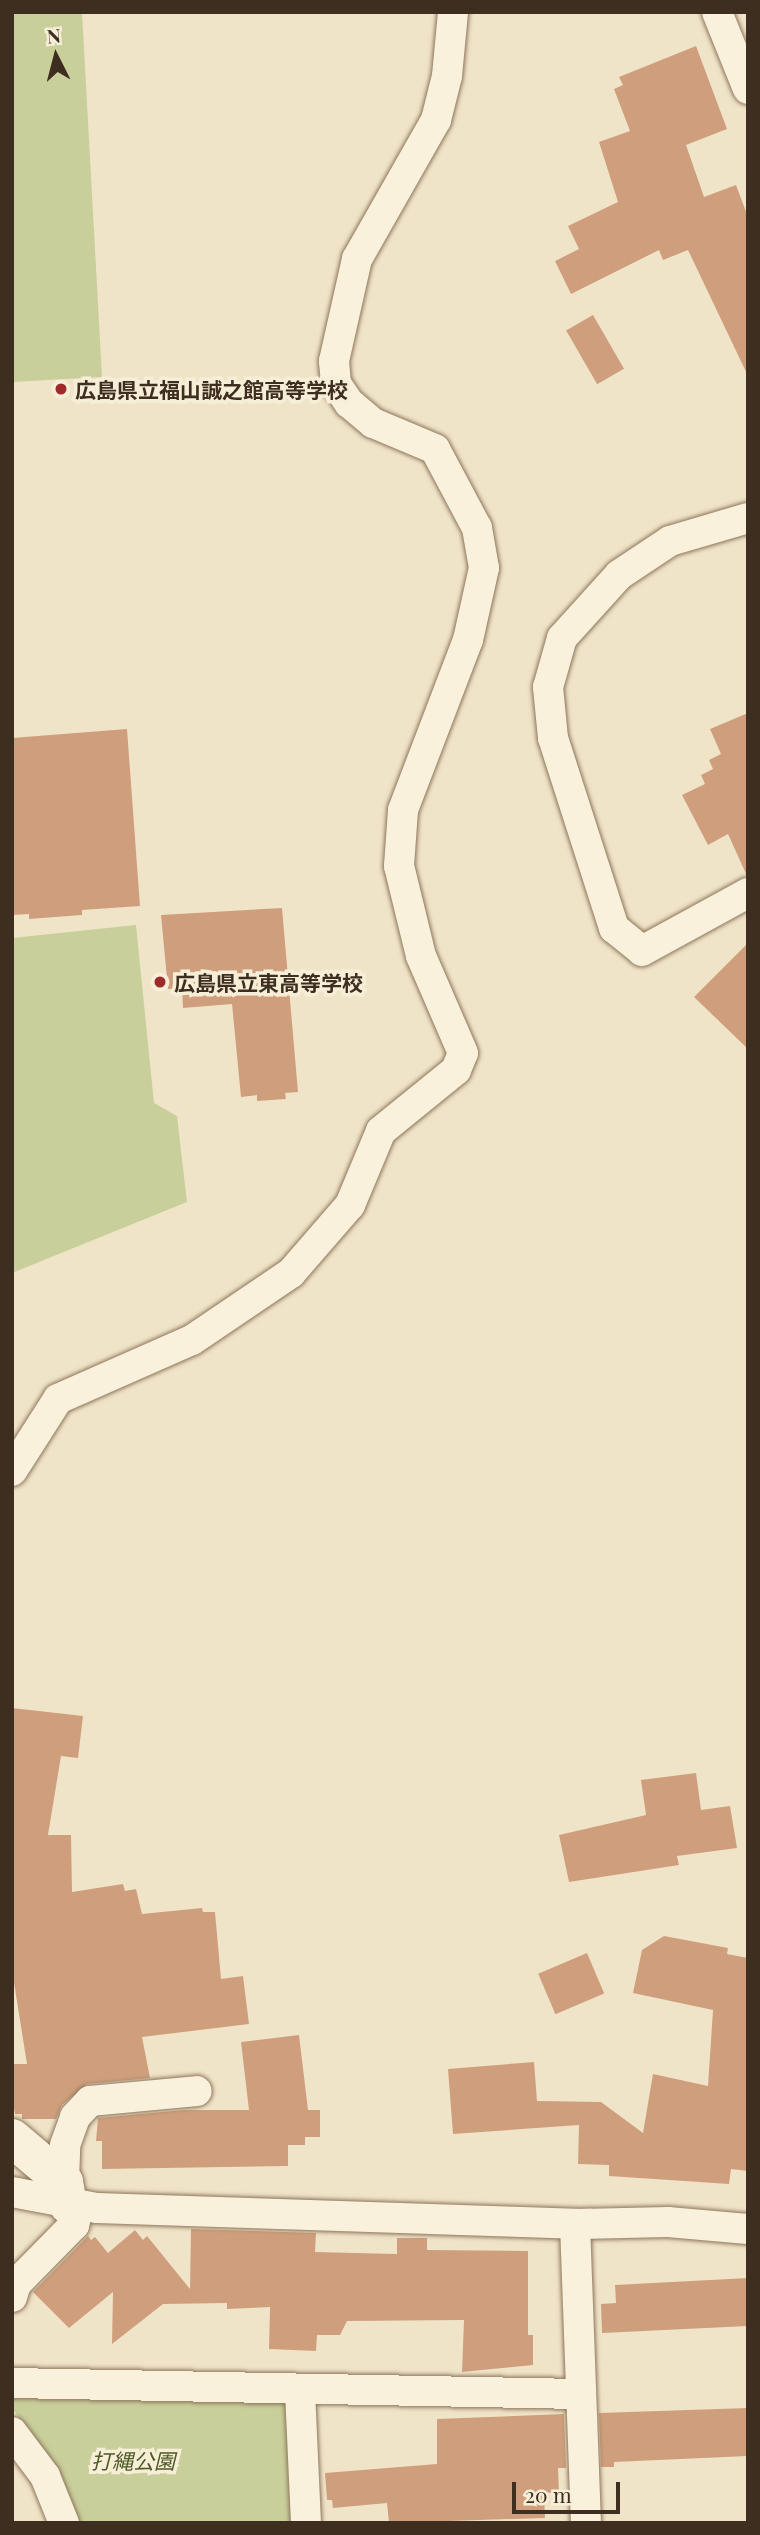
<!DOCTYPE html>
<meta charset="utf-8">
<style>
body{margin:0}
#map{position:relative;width:760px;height:2535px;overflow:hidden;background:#f0e4c8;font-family:"Playfair Display","Noto Sans JP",serif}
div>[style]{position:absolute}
.green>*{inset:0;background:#c9cf9b}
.building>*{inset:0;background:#cf9f7d;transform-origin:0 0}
.roads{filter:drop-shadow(0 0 2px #8d765c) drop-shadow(0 0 2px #8d765c)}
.street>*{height:30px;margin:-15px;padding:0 15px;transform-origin:15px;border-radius:15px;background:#faf1dc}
.secondary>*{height:38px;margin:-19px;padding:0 19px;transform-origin:19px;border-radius:19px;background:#faf1dc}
.dots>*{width:19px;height:19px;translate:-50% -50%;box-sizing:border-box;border:4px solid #f7eed8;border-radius:50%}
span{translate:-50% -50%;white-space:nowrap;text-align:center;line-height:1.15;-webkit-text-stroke:7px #f7eed8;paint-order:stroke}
.poi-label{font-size:21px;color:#3d2e20;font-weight:700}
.left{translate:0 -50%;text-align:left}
.park-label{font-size:21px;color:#4d5a26;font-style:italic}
.frame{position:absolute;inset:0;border:14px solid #3d2e20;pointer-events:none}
.north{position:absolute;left:21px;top:21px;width:70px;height:70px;-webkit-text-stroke:5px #f7eed8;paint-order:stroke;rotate:354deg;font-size:19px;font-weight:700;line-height:28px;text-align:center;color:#3d2e20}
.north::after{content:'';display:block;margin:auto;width:24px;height:32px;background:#3d2e20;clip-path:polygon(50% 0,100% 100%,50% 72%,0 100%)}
.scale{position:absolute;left:512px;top:2482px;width:108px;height:32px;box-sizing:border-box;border:4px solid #3d2e20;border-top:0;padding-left:9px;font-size:21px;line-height:24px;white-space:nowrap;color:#3d2e20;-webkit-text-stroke:5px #f7eed8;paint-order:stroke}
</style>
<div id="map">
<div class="green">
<div style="clip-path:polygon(12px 12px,82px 12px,102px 377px,12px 382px)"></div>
<div style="clip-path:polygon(136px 925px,154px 1103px,177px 1116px,187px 1202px,12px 1273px,12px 938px)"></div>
<div style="clip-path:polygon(12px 2397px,284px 2398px,289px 2408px,296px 2523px,75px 2523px,42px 2451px,12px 2408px)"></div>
</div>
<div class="building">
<div style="clip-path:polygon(696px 46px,727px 129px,686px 145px,704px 197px,736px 185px,748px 217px,748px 376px,688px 250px,663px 260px,659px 250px,571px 294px,555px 261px,579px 249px,568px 226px,618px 202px,599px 142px,630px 131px,614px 89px,623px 85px,619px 77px)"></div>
<div style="left:593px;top:315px;width:62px;height:31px;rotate:60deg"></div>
<div style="clip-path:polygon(748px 713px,748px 876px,747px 876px,728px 834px,708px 845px,682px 795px,705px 784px,701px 775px,713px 769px,709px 760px,721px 754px,710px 729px)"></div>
<div style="clip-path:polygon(127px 729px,140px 906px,82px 910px,82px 915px,29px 919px,29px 914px,12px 915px,12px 738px)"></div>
<div style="clip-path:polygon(282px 908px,298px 1092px,285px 1093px,286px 1099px,257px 1101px,257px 1095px,241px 1097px,232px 1004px,183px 1008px,182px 988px,168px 989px,161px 915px)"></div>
<div style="clip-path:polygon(748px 943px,748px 1049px,694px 997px)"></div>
<div style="clip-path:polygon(12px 1708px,83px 1716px,78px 1758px,61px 1756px,48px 1835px,71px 1835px,72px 1892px,123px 1884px,125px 1891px,136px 1889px,142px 1914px,202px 1908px,203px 1912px,215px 1912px,221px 1979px,243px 1976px,249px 2024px,142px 2037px,150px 2078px,87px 2084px,62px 2105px,56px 2119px,22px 2119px,22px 2114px,15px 2114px,12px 2098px,12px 2064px,27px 2064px,12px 1970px)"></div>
<div style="clip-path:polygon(696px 1773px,701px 1810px,730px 1806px,737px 1848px,677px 1856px,679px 1865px,569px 1882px,559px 1835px,646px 1815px,641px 1780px)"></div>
<div style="clip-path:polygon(664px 1936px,728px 1948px,727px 1954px,748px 1958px,748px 2171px,731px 2169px,729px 2184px,609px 2176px,609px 2165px,578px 2164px,579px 2125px,453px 2134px,448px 2069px,534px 2062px,537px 2101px,601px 2102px,643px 2133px,653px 2074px,708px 2086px,713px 2010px,633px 1993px,642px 1950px)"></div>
<div style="left:587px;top:1953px;width:44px;height:53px;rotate:67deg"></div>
<div style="clip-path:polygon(299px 2035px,308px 2110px,320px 2110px,320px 2137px,305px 2137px,305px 2145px,288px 2145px,288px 2166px,102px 2169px,102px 2141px,96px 2141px,98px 2118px,184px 2110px,249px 2110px,241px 2042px)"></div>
<div style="clip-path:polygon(191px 2229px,316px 2233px,315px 2252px,397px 2254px,397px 2238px,427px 2238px,427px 2250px,528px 2251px,528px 2335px,533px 2335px,533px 2365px,462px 2372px,464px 2320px,347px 2321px,340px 2335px,317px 2335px,316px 2351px,269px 2349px,270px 2307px,227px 2309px,227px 2303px,163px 2304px,112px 2344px,113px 2292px,69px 2328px,33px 2292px,88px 2236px,91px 2240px,95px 2237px,108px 2253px,135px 2230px,143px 2240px,147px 2236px,190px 2289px)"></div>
<div style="clip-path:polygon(748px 2278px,748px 2326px,602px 2333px,601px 2304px,616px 2303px,615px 2285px)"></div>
<div style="clip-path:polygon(748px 2408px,748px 2456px,614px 2462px,614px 2467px,601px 2467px,599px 2413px)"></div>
<div style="clip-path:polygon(564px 2414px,566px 2468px,558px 2468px,559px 2492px,544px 2493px,545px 2518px,389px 2523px,387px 2503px,333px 2508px,332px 2500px,327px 2500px,325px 2473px,437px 2464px,437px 2419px)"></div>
</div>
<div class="roads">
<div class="street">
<div style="left:717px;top:12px;width:83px;rotate:68.1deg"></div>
<div style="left:748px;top:518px;width:81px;rotate:163.6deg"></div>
<div style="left:670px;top:541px;width:61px;rotate:146.3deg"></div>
<div style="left:619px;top:575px;width:85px;rotate:132.1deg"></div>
<div style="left:562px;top:638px;width:51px;rotate:105.9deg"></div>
<div style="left:548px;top:687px;width:51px;rotate:84.4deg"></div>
<div style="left:553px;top:738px;width:200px;rotate:72.2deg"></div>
<div style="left:614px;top:928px;width:36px;rotate:39deg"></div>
<div style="left:642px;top:951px;width:121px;rotate:-28.7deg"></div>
<div style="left:12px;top:1471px;width:85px;rotate:-57.4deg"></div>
<div style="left:58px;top:1399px;width:146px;rotate:-23.8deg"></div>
<div style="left:192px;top:1340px;width:120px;rotate:-34.1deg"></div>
<div style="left:291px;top:1273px;width:90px;rotate:-49.1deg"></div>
<div style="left:350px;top:1205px;width:80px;rotate:-67.3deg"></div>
<div style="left:381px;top:1131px;width:97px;rotate:-39.1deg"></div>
<div style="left:456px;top:1070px;width:18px;rotate:-68deg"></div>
<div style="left:463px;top:1053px;width:106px;rotate:-113.4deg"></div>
<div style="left:421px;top:956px;width:93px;rotate:-103.7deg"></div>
<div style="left:399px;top:866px;width:56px;rotate:-85.9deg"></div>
<div style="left:403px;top:810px;width:182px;rotate:-69.1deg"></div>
<div style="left:468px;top:640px;width:74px;rotate:-77.5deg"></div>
<div style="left:484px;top:568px;width:41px;rotate:-99.9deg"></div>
<div style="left:477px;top:528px;width:89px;rotate:-118deg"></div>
<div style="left:435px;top:449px;width:67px;rotate:-157.2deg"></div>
<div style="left:373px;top:423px;width:31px;rotate:-140deg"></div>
<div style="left:349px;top:403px;width:23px;rotate:-124deg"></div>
<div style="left:336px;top:384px;width:23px;rotate:-95deg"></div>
<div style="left:334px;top:361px;width:105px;rotate:-77.3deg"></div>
<div style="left:357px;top:259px;width:160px;rotate:-60.4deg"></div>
<div style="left:436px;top:120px;width:45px;rotate:-76deg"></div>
<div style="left:447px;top:76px;width:64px;rotate:-84.6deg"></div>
<div style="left:64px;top:2182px;width:37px;rotate:-88deg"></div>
<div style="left:65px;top:2145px;width:30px;rotate:-70deg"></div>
<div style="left:75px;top:2117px;width:22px;rotate:-47deg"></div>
<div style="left:90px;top:2101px;width:107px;rotate:-5.3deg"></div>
<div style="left:12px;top:2192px;width:86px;rotate:10.7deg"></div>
<div style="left:97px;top:2208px;width:478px;rotate:1.9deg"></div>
<div style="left:575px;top:2224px;width:93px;rotate:-1.2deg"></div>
<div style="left:668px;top:2222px;width:80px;rotate:5deg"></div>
<div style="left:575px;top:2224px;width:299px;rotate:87.9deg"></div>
<div style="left:12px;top:2297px;width:14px;rotate:-73deg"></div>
<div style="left:16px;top:2284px;width:83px;rotate:-45.5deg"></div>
<div style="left:74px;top:2225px;width:20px;rotate:-75deg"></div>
<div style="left:12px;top:2383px;width:569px;rotate:1.11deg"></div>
<div style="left:300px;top:2391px;width:132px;rotate:87.4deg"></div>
<div style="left:12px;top:2432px;width:55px;rotate:53.1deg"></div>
<div style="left:45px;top:2476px;width:51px;rotate:68deg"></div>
</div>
<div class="secondary">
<div style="left:12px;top:2138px;width:68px;rotate:40.2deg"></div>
<div style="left:64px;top:2182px;width:23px;rotate:80deg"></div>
</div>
</div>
<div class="dots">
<div style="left:61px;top:389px;background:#9e2a2b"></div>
<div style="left:160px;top:982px;background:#9e2a2b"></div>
</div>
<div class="poi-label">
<span class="left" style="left:75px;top:389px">広島県立福山誠之館高等学校</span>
<span class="left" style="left:174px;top:982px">広島県立東高等学校</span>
</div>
<div class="park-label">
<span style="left:133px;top:2460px">打縄公園</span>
</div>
<div class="frame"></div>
<div class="north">N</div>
<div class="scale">20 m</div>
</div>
